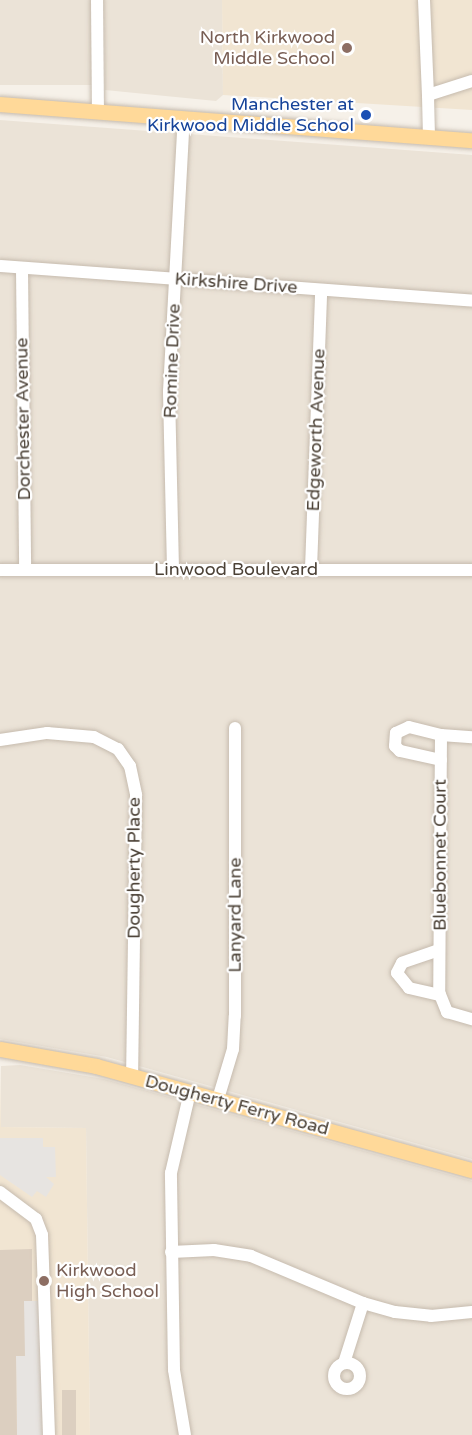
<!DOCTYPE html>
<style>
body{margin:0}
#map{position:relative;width:472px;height:1435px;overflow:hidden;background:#f6f1e9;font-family:"Varela Round",sans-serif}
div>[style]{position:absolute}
.residential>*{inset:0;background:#ebe3d7;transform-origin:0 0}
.education>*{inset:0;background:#f1e5d2}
.parking>*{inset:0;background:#e7e4e1}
.building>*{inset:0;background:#dccfc0;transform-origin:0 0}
.roads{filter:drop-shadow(0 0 2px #c6bbae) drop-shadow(0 0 2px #c6bbae)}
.minor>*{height:12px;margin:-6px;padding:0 6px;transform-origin:6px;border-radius:6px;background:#fff}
.minor>.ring{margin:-6px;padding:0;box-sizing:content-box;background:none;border:12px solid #fff;border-radius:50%}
.major>*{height:15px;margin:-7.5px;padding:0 7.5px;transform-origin:7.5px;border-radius:7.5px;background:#ffd999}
.dots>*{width:16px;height:16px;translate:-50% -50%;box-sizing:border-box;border:3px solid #fff;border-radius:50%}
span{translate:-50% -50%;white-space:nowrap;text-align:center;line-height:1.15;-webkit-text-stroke:4.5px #fff;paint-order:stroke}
.education-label{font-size:18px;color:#785e54}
.right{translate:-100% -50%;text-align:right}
.left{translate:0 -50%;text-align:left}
.transit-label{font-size:18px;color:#164399}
.street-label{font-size:18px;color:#4b4136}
</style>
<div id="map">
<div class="residential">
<div style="left:0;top:0;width:93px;height:85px"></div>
<div style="clip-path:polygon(104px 0,222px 0,223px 95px,216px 101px,105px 90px)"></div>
<div style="clip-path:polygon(0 120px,472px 155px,472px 1159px,107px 1057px,0 1039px)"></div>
<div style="clip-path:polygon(20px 1065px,104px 1079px,472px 1181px,472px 1435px,90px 1435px,86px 1128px,1px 1127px,1px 1066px)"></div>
</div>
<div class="education">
<div style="clip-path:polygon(222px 0,472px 0,472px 110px,223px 95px)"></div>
<div style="clip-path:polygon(0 1066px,1px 1127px,86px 1128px,90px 1435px,0 1435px)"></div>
</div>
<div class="parking">
<div style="clip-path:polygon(0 1138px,43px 1138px,43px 1147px,55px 1147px,56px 1177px,46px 1177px,54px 1184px,46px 1197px,37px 1191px,32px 1197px,0 1175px)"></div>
<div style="clip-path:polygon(24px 1301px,41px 1301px,43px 1435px,17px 1435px,16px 1356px)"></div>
</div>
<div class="building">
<div style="clip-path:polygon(32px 1249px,32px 1301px,24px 1301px,25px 1356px,16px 1356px,17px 1435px,0 1435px,0 1250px)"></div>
<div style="left:62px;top:1390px;width:14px;height:45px"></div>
</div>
<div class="roads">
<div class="minor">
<div style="left:97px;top:0;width:111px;rotate:89.5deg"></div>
<div style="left:424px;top:0;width:95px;rotate:87.6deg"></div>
<div style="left:429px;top:137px;width:42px;rotate:-91.4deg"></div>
<div style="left:428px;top:95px;width:46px;rotate:-17.7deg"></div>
<div style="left:0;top:266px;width:473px;rotate:4.2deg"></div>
<div style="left:22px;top:268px;width:301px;rotate:89.4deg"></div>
<div style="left:173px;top:569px;width:178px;rotate:-91.3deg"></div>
<div style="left:169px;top:391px;width:273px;rotate:-86.9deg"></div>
<div style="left:311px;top:569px;width:279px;rotate:-87.9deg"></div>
<div style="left:0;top:570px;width:472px"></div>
<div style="left:441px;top:735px;width:257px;rotate:90.4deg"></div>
<div style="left:439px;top:992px;width:22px;rotate:68deg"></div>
<div style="left:447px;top:1012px;width:26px;rotate:16deg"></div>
<div style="left:0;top:740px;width:48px;rotate:-8.5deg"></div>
<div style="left:47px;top:733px;width:47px;rotate:4.9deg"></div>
<div style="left:94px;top:737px;width:27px;rotate:27deg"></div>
<div style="left:118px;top:749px;width:21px;rotate:55deg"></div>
<div style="left:130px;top:766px;width:30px;rotate:78deg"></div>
<div style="left:136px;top:795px;width:281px;rotate:90.8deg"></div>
<div style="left:441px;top:760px;width:42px;rotate:-167.6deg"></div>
<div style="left:400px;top:751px;width:7px;rotate:-135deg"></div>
<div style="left:395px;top:746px;width:13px;rotate:-86deg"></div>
<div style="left:396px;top:733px;width:14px;rotate:-25deg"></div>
<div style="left:409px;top:727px;width:33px;rotate:14deg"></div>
<div style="left:441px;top:735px;width:31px;rotate:4deg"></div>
<div style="left:439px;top:950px;width:39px;rotate:161deg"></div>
<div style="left:402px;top:963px;width:11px;rotate:117deg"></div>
<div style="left:397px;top:973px;width:19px;rotate:51deg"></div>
<div style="left:409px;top:988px;width:32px;rotate:13deg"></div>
<div style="left:218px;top:1099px;width:52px;rotate:-73.3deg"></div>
<div style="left:233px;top:1049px;width:33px;rotate:-87deg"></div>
<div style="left:235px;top:1016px;width:288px;rotate:-90deg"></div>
<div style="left:0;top:1192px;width:45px;rotate:36.9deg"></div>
<div style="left:36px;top:1219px;width:17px;rotate:69deg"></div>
<div style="left:42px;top:1235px;width:200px;rotate:88deg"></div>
<div style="left:171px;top:1252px;width:43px;rotate:-2.7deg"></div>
<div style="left:214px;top:1250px;width:37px;rotate:9deg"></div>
<div style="left:251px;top:1256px;width:121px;rotate:22.8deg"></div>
<div style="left:363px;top:1303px;width:33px;rotate:16deg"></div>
<div style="left:395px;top:1312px;width:36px;rotate:6deg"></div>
<div style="left:431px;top:1316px;width:41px;rotate:-5.6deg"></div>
<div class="ring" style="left:334px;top:1363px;width:14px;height:14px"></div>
<div style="left:344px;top:1363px;width:63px;rotate:-72.4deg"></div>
<div style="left:185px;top:1435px;width:66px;rotate:-99.6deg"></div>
<div style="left:174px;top:1370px;width:197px;rotate:-90.9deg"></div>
<div style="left:171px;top:1173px;width:83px;rotate:-76.8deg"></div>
</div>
<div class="major">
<div style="left:0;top:104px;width:473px;rotate:4.4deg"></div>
<div style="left:0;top:1049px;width:97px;rotate:10deg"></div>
<div style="left:96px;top:1066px;width:390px;rotate:15.5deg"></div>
</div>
</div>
<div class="dots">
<div style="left:347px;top:48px;background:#8d6e63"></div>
<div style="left:366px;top:115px;background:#1a4fb4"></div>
<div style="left:44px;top:1281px;background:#8d6e63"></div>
</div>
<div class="education-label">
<span class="right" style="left:335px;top:48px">North Kirkwood<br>Middle School</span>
<span class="left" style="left:56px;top:1281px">Kirkwood<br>High School</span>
</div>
<div class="transit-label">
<span class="right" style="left:354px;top:115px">Manchester at<br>Kirkwood Middle School</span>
</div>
<div class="street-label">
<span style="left:236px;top:283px;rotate:4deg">Kirkshire Drive</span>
<span style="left:172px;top:361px;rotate:-88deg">Romine Drive</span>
<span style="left:23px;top:419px;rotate:-91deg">Dorchester Avenue</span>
<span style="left:316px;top:430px;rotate:-88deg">Edgeworth Avenue</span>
<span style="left:236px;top:569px">Linwood Boulevard</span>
<span style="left:440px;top:855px;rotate:-90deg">Bluebonnet Court</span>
<span style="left:134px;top:868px;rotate:-90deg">Dougherty Place</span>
<span style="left:235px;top:915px;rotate:-90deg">Lanyard Lane</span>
<span style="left:237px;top:1105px;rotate:15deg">Dougherty Ferry Road</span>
</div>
</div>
